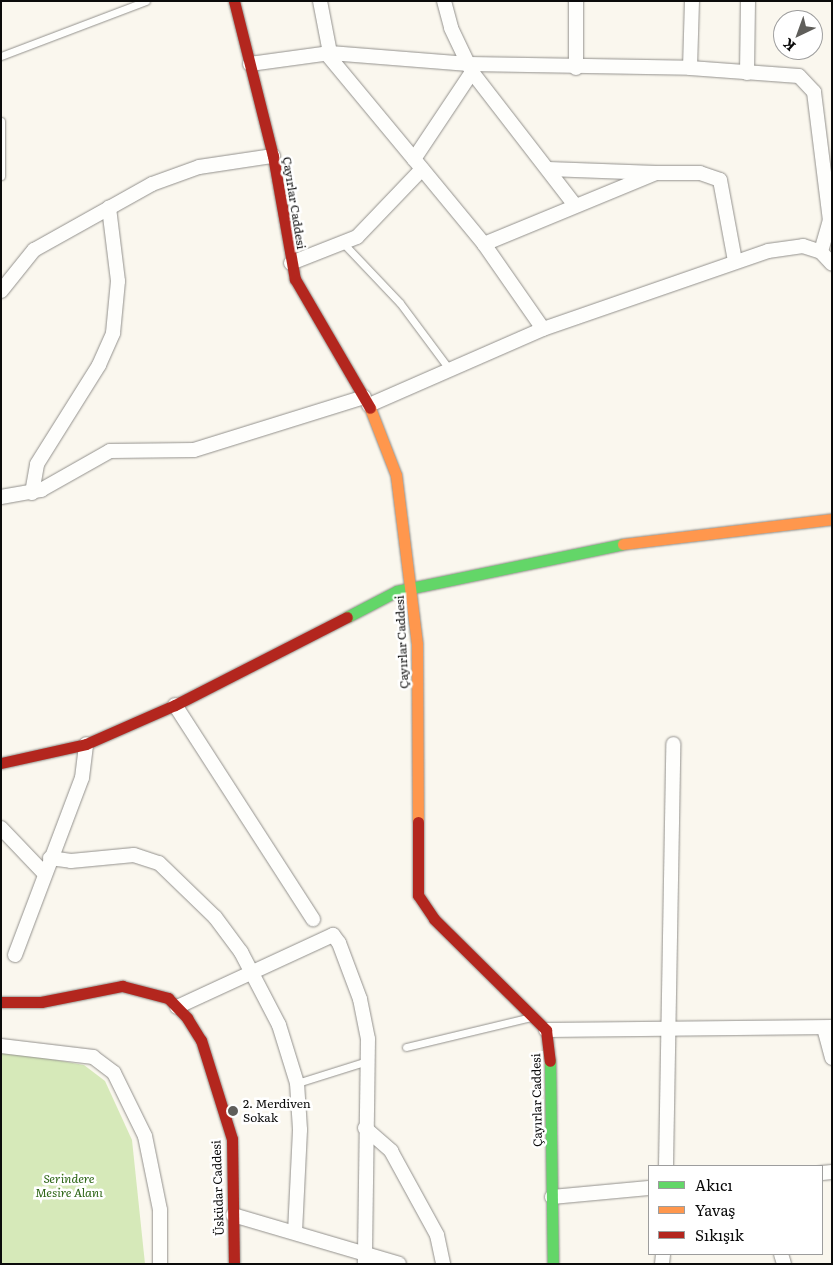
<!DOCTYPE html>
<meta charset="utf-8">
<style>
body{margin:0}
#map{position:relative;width:833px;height:1265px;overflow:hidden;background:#faf7ee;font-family:Literata,serif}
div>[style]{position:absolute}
.forest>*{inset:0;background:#d6e9b9}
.roads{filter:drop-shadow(0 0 1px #93918d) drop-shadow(0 0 1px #93918d)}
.lane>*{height:7px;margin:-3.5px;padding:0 3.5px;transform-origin:3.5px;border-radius:3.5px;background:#fefefc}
.street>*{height:14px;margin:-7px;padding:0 7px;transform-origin:7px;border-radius:7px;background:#fefefc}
.fast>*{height:11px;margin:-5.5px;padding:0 5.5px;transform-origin:5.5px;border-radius:5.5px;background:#63d668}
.slow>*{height:11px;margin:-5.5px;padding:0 5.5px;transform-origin:5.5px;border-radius:5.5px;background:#ff974d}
.jam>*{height:11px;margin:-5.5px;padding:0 5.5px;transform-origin:5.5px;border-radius:5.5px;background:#b3261e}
.dots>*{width:14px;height:14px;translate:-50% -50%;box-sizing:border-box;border:2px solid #fff;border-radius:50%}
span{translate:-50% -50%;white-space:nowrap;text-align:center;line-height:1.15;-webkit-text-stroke:5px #fff;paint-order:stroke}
.street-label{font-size:12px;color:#0b0b0b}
.poi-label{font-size:12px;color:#0b0b0b}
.left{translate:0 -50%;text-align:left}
.park-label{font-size:12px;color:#2e6617;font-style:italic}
.frame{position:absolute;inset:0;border:2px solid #0b0b0b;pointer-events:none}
.legend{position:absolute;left:648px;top:1165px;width:175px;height:90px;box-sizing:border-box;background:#fff;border:1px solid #9d9d9d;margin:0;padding:6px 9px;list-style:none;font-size:15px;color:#0b0b0b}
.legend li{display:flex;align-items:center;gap:10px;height:25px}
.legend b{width:25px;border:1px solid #9d9d9d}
.north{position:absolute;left:773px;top:10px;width:50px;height:50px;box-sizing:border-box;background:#fff;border:1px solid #9d9d9d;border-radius:50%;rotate:222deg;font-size:14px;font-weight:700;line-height:20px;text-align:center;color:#0b0b0b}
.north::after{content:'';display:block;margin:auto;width:18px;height:22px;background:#5f5e5a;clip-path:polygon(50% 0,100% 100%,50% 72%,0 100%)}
</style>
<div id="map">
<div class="forest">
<div style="clip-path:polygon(1px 1050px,84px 1065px,105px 1081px,132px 1140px,145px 1264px,1px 1264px)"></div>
</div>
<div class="roads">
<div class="lane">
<div style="left:1px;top:56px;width:155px;rotate:-20.8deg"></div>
<div style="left:1px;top:121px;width:55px;rotate:90deg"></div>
<div style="left:344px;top:244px;width:81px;rotate:46.5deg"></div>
<div style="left:400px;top:303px;width:84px;rotate:53.3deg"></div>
<div style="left:406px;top:1047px;width:129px;rotate:-13.5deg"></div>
<div style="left:297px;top:1083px;width:73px;rotate:-17.4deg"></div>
</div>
<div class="street">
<div style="left:320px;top:1px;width:53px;rotate:79.1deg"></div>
<div style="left:444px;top:1px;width:28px;rotate:75deg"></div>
<div style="left:451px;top:28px;width:49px;rotate:64.5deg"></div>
<div style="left:472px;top:72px;width:167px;rotate:52.3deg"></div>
<div style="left:326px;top:53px;width:138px;rotate:50.3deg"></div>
<div style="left:414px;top:159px;width:105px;rotate:-56.3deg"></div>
<div style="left:250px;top:64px;width:81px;rotate:-7.8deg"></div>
<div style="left:330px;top:53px;width:139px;rotate:4.5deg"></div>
<div style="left:469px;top:64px;width:221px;rotate:1deg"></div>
<div style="left:690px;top:68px;width:109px;rotate:4.2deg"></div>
<div style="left:799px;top:76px;width:22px;rotate:47deg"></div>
<div style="left:814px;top:92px;width:129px;rotate:82.9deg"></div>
<div style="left:830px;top:220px;width:33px;rotate:106deg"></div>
<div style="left:576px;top:68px;width:67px;rotate:-90deg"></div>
<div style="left:690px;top:68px;width:67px;rotate:-88.3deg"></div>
<div style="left:747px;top:73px;width:72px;rotate:-89.2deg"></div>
<div style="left:414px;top:159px;width:110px;rotate:50.5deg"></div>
<div style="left:484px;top:244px;width:103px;rotate:55.2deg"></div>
<div style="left:656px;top:173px;width:44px"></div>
<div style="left:700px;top:173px;width:21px;rotate:19deg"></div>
<div style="left:720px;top:180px;width:82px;rotate:79.5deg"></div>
<div style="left:484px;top:244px;width:186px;rotate:-22.4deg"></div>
<div style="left:656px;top:173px;width:108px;rotate:-177.9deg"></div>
<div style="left:291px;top:263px;width:71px;rotate:-21.5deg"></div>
<div style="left:357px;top:237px;width:94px;rotate:-46.3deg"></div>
<div style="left:1px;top:291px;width:53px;rotate:-51.2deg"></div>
<div style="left:34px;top:250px;width:135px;rotate:-29.2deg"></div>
<div style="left:152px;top:184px;width:50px;rotate:-19.9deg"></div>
<div style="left:199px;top:167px;width:75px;rotate:-8.5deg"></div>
<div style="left:369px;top:405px;width:190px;rotate:-23.6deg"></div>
<div style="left:543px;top:329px;width:238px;rotate:-19.1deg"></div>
<div style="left:768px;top:251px;width:35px;rotate:-8deg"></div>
<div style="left:803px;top:246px;width:19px;rotate:18deg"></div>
<div style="left:821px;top:252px;width:16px;rotate:47deg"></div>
<div style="left:32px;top:493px;width:29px;rotate:-80deg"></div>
<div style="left:37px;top:464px;width:117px;rotate:-57.9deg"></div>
<div style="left:99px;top:365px;width:35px;rotate:-66deg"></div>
<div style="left:113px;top:333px;width:52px;rotate:-84.5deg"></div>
<div style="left:118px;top:281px;width:74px;rotate:-97deg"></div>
<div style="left:1px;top:497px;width:41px;rotate:-9.9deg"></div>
<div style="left:41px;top:490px;width:79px;rotate:-29.5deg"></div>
<div style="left:110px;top:451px;width:84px;rotate:-0.7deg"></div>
<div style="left:194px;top:450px;width:178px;rotate:-17.3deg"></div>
<div style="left:175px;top:705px;width:255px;rotate:57.2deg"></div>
<div style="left:1px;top:828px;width:62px;rotate:46.3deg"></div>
<div style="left:50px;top:858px;width:21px;rotate:8deg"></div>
<div style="left:71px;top:861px;width:63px;rotate:-5.4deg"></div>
<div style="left:134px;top:855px;width:26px;rotate:18deg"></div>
<div style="left:159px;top:863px;width:78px;rotate:44deg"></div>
<div style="left:215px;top:917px;width:44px;rotate:53.4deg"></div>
<div style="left:241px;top:952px;width:82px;rotate:62.5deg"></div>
<div style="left:279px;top:1025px;width:61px;rotate:72.8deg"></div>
<div style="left:297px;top:1083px;width:47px;rotate:86.3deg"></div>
<div style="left:300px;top:1130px;width:101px;rotate:92.8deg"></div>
<div style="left:15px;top:955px;width:189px;rotate:-69.3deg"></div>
<div style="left:82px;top:778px;width:34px;rotate:-83deg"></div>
<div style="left:177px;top:1007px;width:172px;rotate:-24.8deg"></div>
<div style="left:333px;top:935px;width:10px;rotate:53deg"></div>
<div style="left:339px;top:943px;width:60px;rotate:69.4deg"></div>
<div style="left:360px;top:999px;width:41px;rotate:78.7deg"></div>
<div style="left:368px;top:1039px;width:225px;rotate:90.8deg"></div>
<div style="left:824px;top:1028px;width:31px;rotate:75deg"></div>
<div style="left:546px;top:1030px;width:286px;rotate:-0.6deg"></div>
<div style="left:1px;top:1046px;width:93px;rotate:6.8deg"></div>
<div style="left:93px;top:1057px;width:26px;rotate:37deg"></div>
<div style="left:114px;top:1073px;width:70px;rotate:63.8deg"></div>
<div style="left:145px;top:1136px;width:76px;rotate:78.5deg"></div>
<div style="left:160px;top:1210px;width:54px;rotate:90deg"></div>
<div style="left:365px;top:1128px;width:35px;rotate:41deg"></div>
<div style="left:391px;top:1151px;width:96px;rotate:61.3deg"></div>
<div style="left:437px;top:1235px;width:30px;rotate:78deg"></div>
<div style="left:666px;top:1166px;width:422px;rotate:-89deg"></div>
<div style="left:822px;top:1173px;width:10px;rotate:-6deg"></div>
<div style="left:552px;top:1197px;width:97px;rotate:-5.3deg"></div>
<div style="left:233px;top:1215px;width:173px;rotate:16.4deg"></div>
<div style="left:781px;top:1254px;width:10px;rotate:73deg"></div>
<div style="left:662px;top:1264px;width:10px;rotate:-84deg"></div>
</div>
<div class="fast">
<div style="left:347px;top:617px;width:56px;rotate:-27.5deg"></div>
<div style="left:397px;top:591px;width:231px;rotate:-11.7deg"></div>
<div style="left:550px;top:1061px;width:203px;rotate:89.2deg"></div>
</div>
<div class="slow">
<div style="left:370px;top:408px;width:72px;rotate:68.8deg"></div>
<div style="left:396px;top:475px;width:170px;rotate:82.9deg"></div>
<div style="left:417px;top:644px;width:178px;rotate:89.7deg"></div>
<div style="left:623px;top:544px;width:210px;rotate:-6.8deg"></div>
</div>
<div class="jam">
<div style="left:234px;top:1px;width:160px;rotate:75.9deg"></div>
<div style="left:273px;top:156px;width:125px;rotate:79.9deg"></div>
<div style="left:295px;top:279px;width:149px;rotate:59.8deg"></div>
<div style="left:1px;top:763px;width:87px;rotate:-12.6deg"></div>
<div style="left:86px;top:744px;width:97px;rotate:-23.7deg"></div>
<div style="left:175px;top:705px;width:193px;rotate:-27.1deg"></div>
<div style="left:418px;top:822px;width:73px;rotate:90deg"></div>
<div style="left:418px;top:895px;width:29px;rotate:56deg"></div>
<div style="left:434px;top:919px;width:158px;rotate:44.7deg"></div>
<div style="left:546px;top:1030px;width:31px;rotate:83deg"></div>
<div style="left:1px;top:1002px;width:40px"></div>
<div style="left:41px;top:1002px;width:83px;rotate:-11.2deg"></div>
<div style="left:122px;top:986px;width:48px;rotate:14.6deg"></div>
<div style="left:168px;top:998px;width:28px;rotate:46deg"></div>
<div style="left:187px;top:1018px;width:26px;rotate:58deg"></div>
<div style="left:201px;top:1040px;width:104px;rotate:72.6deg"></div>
<div style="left:232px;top:1139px;width:125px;rotate:89.1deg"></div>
</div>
</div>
<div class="dots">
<div style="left:233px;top:1111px;background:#5f5e5a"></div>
</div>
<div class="street-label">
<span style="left:294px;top:203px;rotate:81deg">Çayırlar Caddesi</span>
<span style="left:402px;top:642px;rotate:-93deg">Çayırlar Caddesi</span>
<span style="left:537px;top:1100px;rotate:-91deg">Çayırlar Caddesi</span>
<span style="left:218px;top:1188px;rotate:-92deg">Üsküdar Caddesi</span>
</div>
<div class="poi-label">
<span class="left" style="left:243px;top:1111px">2. Merdiven<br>Sokak</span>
</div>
<div class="park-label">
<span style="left:69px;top:1186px">Serindere<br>Mesire Alanı</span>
</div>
<div class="frame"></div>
<ul class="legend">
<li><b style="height:6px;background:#63d668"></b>Akıcı</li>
<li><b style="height:6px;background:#ff974d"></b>Yavaş</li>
<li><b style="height:6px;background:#b3261e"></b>Sıkışık</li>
</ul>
<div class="north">K</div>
</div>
